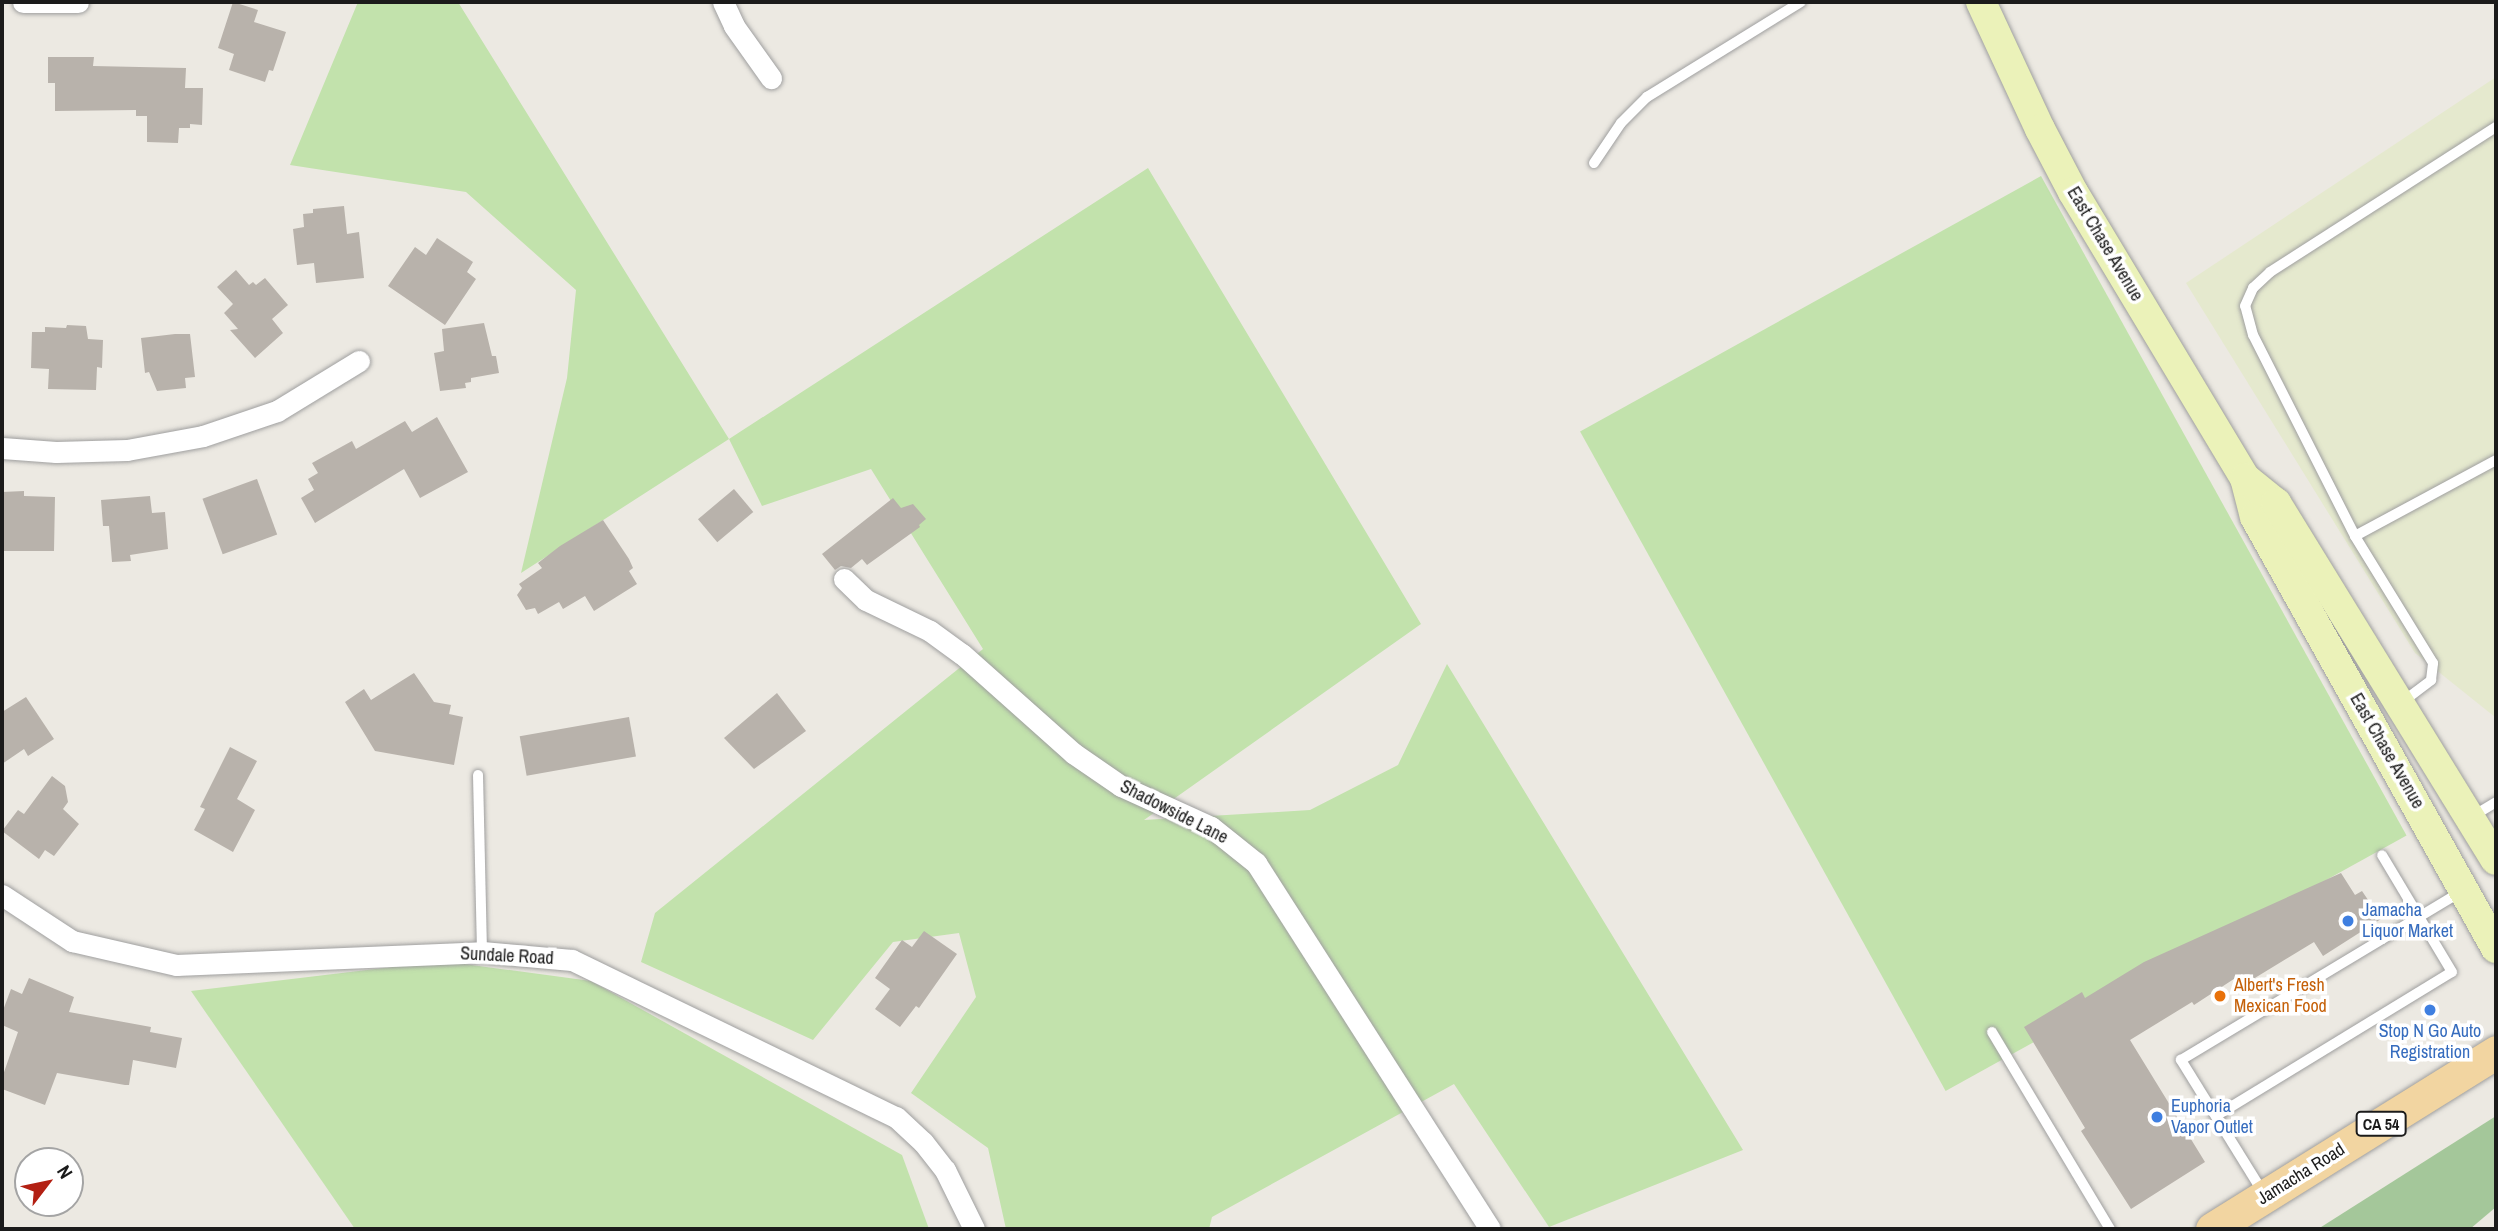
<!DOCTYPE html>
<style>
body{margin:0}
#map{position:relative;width:2498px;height:1231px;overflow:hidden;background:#ece9e2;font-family:"Archivo Narrow",sans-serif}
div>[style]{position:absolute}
.farmland>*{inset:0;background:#e5e9ce}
.grass>*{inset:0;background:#c2e2ac;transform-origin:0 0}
.forest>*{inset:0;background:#a4c79a}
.building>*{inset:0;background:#b8b2ab;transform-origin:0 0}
.roads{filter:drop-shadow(0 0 2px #9f9f9f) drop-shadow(0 0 2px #9f9f9f)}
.lane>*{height:10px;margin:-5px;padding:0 5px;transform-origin:5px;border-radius:5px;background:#fff}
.street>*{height:21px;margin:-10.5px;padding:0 10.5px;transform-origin:10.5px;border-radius:10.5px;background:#fff}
.secondary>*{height:30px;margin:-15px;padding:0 15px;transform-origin:15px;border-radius:15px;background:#ebf2b9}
.primary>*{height:33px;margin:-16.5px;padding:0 16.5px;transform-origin:16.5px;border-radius:16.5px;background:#f2d5a1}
.dots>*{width:19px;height:19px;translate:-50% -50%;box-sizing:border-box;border:4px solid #fff;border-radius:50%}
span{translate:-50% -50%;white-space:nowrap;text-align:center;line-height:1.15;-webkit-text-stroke:7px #fff;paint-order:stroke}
.shield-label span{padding:2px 5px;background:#fff;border:2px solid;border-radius:5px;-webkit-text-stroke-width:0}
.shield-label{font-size:16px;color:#1b1b1b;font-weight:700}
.street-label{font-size:18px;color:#1b1b1b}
.shop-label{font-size:18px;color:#366cbe}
.left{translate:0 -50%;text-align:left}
.food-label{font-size:18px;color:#c56008}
.frame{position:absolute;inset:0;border:4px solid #1b1b1b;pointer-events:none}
.north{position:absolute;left:14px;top:1147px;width:70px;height:70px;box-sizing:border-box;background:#fff;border:2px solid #a4a4a4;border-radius:50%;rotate:58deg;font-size:19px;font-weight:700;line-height:28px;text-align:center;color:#1b1b1b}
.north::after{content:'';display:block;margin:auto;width:24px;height:32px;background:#b32013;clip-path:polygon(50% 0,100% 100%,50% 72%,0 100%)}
</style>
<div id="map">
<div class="farmland">
<div style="clip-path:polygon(2496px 77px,2496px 717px,2495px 717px,2415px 653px,2186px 283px)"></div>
</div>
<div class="grass">
<div style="clip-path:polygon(358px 2px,458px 2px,729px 439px,1148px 168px,1421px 624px,1144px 820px,1310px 810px,1398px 765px,1447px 664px,1743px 1150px,1549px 1227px,1454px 1084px,1212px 1217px,1209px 1229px,1006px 1229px,988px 1148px,911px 1093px,976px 997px,959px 933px,893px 942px,813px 1040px,641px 962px,655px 913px,983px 649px,871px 469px,762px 506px,729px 439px,521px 573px,567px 378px,576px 290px,466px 192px,290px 165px)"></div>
<div style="left:2041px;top:176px;width:754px;height:527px;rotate:61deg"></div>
<div style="clip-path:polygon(442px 961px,591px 981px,902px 1155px,929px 1229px,355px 1229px,191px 991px)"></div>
</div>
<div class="forest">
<div style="clip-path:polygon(2496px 1116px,2496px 1207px,2470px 1229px,2318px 1229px)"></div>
</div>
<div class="building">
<div style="clip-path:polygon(233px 2px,258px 10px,254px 22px,286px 32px,273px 71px,269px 70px,265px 82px,229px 70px,234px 54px,218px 48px)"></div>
<div style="clip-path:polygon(48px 57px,94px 57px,93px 66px,186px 68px,185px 88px,203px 88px,202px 125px,190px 124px,190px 128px,179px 128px,178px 143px,147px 142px,147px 116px,136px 116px,136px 110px,55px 111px,55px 83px,48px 83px)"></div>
<div style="clip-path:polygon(344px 206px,347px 234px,359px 232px,364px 278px,316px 283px,314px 263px,297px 265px,293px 229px,304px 227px,303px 214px,313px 213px,313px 209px)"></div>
<div style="clip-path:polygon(437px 238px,473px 262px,467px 272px,476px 279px,445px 325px,388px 286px,415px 247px,426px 255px)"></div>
<div style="clip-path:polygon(236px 270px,249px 285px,253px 282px,256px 285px,265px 278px,288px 305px,272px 319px,283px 333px,255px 358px,230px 330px,238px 329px,224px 313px,233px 304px,217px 287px)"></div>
<div style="clip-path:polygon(484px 323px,492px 356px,496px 356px,499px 373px,471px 378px,471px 382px,465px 383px,466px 388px,440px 391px,434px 353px,444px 351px,442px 329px)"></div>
<div style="clip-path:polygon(67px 325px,86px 326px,88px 339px,103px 340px,102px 368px,97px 367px,96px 390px,48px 389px,49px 369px,31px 368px,32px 332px,45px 332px,45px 327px,66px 328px)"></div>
<div style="clip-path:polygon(175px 334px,190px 334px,195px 377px,185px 378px,186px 388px,157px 391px,149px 372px,145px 373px,141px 338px)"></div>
<div style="clip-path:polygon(437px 417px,468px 472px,420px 498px,404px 469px,315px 523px,301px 498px,314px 490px,308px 479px,318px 473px,312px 463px,352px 441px,356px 449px,405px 421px,412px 432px)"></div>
<div style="left:257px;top:479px;width:59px;height:58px;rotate:70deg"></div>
<div style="left:734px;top:489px;width:30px;height:47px;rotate:50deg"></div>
<div style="clip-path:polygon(24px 491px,24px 496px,55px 497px,54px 551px,2px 551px,2px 492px)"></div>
<div style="clip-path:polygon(150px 496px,152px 513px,165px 512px,168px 549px,130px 555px,131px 561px,112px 562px,109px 526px,103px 526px,101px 500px)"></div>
<div style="clip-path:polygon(893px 498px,901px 508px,913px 504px,926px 519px,919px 525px,920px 527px,867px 565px,862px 559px,851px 568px,841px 566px,835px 570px,822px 554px)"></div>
<div style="clip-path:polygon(603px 520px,629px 559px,633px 568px,629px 571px,637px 584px,594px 611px,585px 596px,563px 609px,559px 602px,538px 614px,535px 608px,526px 610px,517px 595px,522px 588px,519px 584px,542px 568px,538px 563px,560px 546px)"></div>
<div style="clip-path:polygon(414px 673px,434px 702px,451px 705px,449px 714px,463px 717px,454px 765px,375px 751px,345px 702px,364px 689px,371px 700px)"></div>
<div style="clip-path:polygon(777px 693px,806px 731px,754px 769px,724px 738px)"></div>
<div style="clip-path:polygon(26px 697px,54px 739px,28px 756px,24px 749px,2px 764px,2px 712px)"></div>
<div style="left:629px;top:717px;width:40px;height:111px;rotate:80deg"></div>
<div style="clip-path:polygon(230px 747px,257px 761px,237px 799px,255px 810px,233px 852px,194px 830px,205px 809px,200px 807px)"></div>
<div style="clip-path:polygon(52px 776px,65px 786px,68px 802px,63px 809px,79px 824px,54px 856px,45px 850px,39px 859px,2px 831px,18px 810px,24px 814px)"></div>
<div style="clip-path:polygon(2341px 873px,2355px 895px,2362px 891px,2381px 919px,2323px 956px,2314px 942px,2245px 984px,2240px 975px,2194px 1005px,2192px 1002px,2130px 1040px,2205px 1162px,2131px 1209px,2081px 1131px,2085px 1128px,2024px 1027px,2082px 992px,2085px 998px,2144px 962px)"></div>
<div style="clip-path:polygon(924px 931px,957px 954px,919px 1008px,916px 1006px,900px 1027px,875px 1009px,890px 989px,875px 978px,902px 940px,912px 947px)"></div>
<div style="clip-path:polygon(29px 978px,74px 997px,69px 1012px,151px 1027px,150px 1032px,182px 1038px,176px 1068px,133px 1060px,129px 1085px,125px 1085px,57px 1073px,45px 1105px,2px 1089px,2px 1078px,18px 1032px,2px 1025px,2px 1013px,11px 989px,22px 994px)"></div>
</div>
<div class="roads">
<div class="lane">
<div style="left:1594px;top:163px;width:48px;rotate:-56deg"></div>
<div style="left:1621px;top:123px;width:37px;rotate:-45deg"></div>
<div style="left:1647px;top:97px;width:181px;rotate:-31.7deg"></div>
<div style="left:2355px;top:536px;width:225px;rotate:-116.9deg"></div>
<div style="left:2253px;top:335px;width:30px;rotate:-105deg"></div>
<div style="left:2245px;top:306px;width:20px;rotate:-66deg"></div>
<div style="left:2253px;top:288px;width:23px;rotate:-43deg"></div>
<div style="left:2270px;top:272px;width:269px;rotate:-32.7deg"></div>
<div style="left:2401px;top:703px;width:38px;rotate:-37deg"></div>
<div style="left:2431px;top:680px;width:17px;rotate:-83deg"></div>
<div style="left:2433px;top:663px;width:149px;rotate:-121.6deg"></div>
<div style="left:2355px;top:536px;width:160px;rotate:-28.3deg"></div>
<div style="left:478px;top:775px;width:177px;rotate:88.7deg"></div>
<div style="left:2473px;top:816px;width:27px;rotate:-31deg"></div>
<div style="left:1992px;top:1032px;width:230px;rotate:59.1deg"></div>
<div style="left:2216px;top:1116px;width:276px;rotate:-31.4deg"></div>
<div style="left:2452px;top:972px;width:136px;rotate:-120.9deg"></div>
<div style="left:2264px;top:1194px;width:158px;rotate:-121.8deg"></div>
<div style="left:2181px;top:1060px;width:328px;rotate:-31deg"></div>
</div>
<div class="street">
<div style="left:23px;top:2px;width:55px"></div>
<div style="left:723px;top:2px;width:26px;rotate:65deg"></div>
<div style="left:734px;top:26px;width:64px;rotate:54.6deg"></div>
<div style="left:2px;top:448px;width:54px;rotate:4.2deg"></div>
<div style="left:56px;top:452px;width:71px;rotate:-1.6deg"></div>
<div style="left:127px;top:450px;width:77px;rotate:-10.4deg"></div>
<div style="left:203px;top:436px;width:78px;rotate:-18.7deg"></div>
<div style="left:277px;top:411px;width:96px;rotate:-31.4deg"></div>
<div style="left:844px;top:579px;width:30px;rotate:44deg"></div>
<div style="left:866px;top:600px;width:71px;rotate:25.8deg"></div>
<div style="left:930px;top:631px;width:39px;rotate:36deg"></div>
<div style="left:962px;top:654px;width:149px;rotate:41.7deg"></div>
<div style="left:1073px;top:753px;width:58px;rotate:34.5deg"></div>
<div style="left:1121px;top:786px;width:99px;rotate:24.5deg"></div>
<div style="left:1211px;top:827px;width:58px;rotate:38.7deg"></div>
<div style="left:1256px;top:863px;width:434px;rotate:57.4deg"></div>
<div style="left:2px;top:895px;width:84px;rotate:33.3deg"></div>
<div style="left:72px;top:941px;width:107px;rotate:13deg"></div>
<div style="left:176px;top:965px;width:306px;rotate:-2.4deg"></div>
<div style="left:482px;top:952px;width:90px;rotate:5.1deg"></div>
<div style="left:572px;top:960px;width:360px;rotate:25.9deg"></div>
<div style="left:896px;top:1117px;width:37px;rotate:43deg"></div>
<div style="left:923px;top:1142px;width:36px;rotate:52deg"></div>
<div style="left:945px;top:1170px;width:66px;rotate:63.8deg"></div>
</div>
<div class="secondary">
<div style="left:1981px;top:2px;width:140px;rotate:65.1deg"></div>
<div style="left:2040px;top:129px;width:71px;rotate:62.4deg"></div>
<div style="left:2073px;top:192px;width:334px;rotate:59deg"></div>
<div style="left:2245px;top:478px;width:40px;rotate:75.6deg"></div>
<div style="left:2255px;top:517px;width:494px;rotate:60.8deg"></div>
<div style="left:2245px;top:478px;width:40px;rotate:39deg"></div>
<div style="left:2276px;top:503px;width:419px;rotate:58.4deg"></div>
</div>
<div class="primary">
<div style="left:2212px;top:1229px;width:335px;rotate:-31.9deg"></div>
</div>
</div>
<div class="dots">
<div style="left:2348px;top:921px;background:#3f7fe0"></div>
<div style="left:2220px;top:996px;background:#e8710a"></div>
<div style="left:2430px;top:1010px;background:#3f7fe0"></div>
<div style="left:2157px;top:1117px;background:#3f7fe0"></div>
</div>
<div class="shield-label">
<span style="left:2381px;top:1124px">CA 54</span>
</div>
<div class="street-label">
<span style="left:2105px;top:244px;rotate:59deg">East Chase Avenue</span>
<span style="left:2387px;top:751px;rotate:60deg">East Chase Avenue</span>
<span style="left:1174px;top:812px;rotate:27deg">Shadowside Lane</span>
<span style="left:507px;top:956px;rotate:3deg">Sundale Road</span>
<span style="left:2301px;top:1174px;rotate:-32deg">Jamacha Road</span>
</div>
<div class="shop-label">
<span class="left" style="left:2362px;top:921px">Jamacha<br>Liquor Market</span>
<span style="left:2430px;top:1042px">Stop N Go Auto<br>Registration</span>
<span class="left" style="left:2171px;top:1117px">Euphoria<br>Vapor Outlet</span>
</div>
<div class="food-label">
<span class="left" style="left:2234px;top:996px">Albert's Fresh<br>Mexican Food</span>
</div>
<div class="frame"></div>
<div class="north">N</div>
</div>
